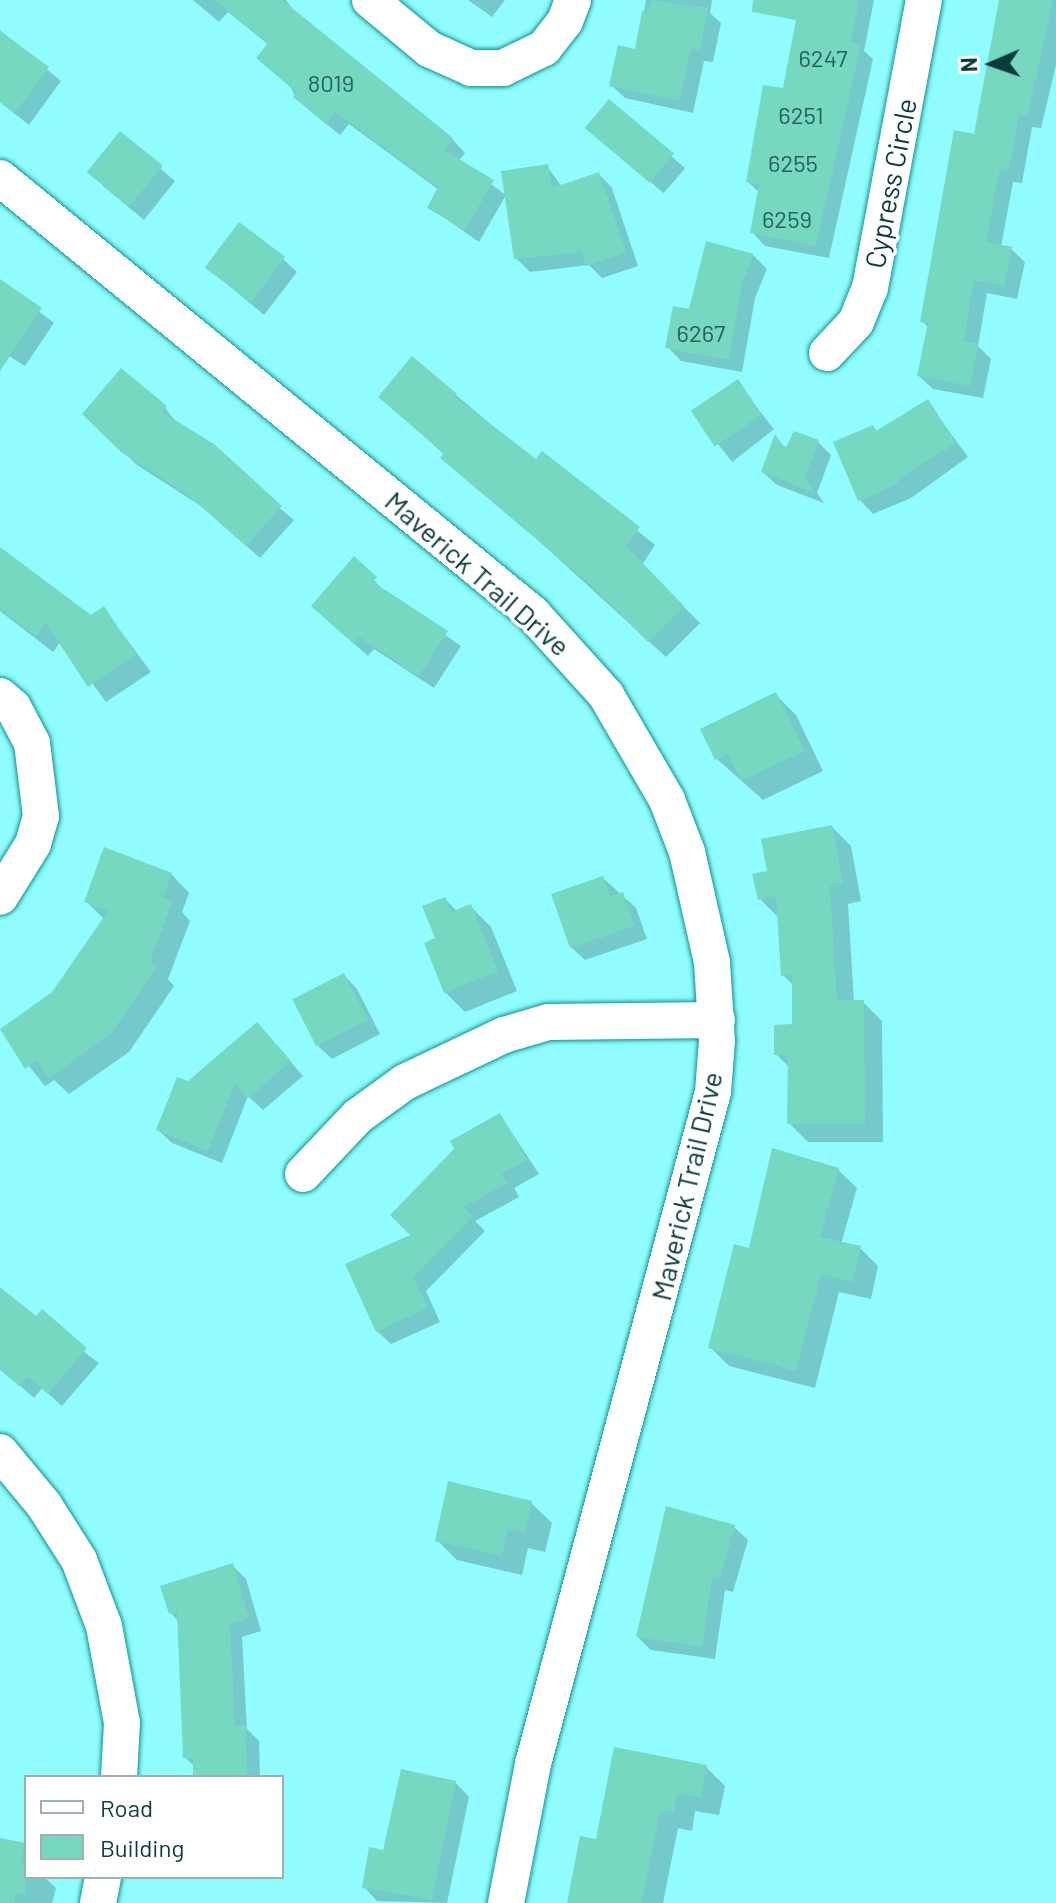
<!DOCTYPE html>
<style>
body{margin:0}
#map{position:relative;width:1056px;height:1903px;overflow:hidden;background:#91fcfd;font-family:Barlow,sans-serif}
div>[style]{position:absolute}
.shadow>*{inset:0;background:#0003;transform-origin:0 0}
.building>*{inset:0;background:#76d8c0;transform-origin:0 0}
.roads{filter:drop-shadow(0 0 2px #0e9193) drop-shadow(0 0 2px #0e9193)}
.minor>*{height:36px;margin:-18px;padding:0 18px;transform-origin:18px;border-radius:18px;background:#fff}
span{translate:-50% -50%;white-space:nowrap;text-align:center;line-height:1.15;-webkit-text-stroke:7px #fff;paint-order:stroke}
.number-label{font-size:24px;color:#26635e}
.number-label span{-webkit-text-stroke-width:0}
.street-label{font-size:28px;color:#0b3c3d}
.legend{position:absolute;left:24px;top:1775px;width:260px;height:104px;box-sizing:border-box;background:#fff;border:2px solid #9db1b1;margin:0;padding:10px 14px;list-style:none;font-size:24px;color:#0b3c3d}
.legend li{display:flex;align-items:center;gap:16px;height:40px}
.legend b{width:40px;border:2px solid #9db1b1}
.north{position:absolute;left:952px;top:24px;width:80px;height:80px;-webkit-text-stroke:6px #fff;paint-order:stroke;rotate:268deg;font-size:22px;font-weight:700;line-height:32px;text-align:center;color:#0b3c3d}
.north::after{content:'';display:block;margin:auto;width:28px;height:36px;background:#0b3c3d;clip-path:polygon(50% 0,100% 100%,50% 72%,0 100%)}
</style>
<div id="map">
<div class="shadow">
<div style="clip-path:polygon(193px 0,286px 0,297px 15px,452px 139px,465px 153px,459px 161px,506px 195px,479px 242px,429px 207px,439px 190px,349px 124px,340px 135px,309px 110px,295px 96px,269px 45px,228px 12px,219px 22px)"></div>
<div style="clip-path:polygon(468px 0,505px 0,492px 17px)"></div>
<div style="clip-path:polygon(646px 0,712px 0,710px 13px,721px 23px,713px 62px,704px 61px,693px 113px,625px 98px,611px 85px,637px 51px)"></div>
<div style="clip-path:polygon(801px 0,874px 0,864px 51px,873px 59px,829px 258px,765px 246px,752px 232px,760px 193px,748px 182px,784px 91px)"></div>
<div style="clip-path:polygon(1001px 0,1056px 0,1056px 65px,1041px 128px,1032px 127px,1022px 183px,1013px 182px,1001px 247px,1011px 249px,1025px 262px,1017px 299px,987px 293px,978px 346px,991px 359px,983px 398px,933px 389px,919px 376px,929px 328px,922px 321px,956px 133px,976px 136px)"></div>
<div style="clip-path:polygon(0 30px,61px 81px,29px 125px,0 102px)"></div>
<div style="left:609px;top:102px;width:101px;height:33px;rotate:41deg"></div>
<div style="clip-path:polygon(120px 134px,175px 181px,144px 220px,102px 185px)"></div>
<div style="clip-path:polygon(547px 166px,562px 187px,599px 174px,612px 188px,638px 266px,602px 278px,589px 265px,530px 272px,516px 258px)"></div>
<div style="clip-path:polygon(753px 255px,767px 269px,755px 298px,742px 372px,681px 361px,668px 347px,690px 311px)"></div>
<div style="clip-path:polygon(283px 259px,297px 272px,264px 315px,207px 267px)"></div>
<div style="clip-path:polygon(0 282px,54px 323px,25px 366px,9px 356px,0 370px)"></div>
<div style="left:737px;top:382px;width:60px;height:53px;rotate:52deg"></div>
<div style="clip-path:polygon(456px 395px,536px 462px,543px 454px,655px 545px,642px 565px,700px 623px,666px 657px,381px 397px)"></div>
<div style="clip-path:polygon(927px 401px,968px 457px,911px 498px,873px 514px,860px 500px,873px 427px,878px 432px)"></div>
<div style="clip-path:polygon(165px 408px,177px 423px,294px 520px,260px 558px,204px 508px,137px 465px,85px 414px)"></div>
<div style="clip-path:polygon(776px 438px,787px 449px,818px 442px,831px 455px,817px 493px,824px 503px,777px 485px,763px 472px)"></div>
<div style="clip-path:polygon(0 549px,91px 617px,104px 609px,151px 672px,106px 702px,61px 641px,53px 652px,0 611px)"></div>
<div style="clip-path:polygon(354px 559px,387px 594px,461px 646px,434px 688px,374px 649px,368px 656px,327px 620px)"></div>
<div style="clip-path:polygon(776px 695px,796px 715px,823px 771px,763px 800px,717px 759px)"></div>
<div style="clip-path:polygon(832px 827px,851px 846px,861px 901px,848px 904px,854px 1002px,863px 1002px,882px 1021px,883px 1142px,808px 1142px,789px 1123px,790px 1068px,776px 1054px,794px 1026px,794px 986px,783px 975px,780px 919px,760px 899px,770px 872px)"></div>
<div style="clip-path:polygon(171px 874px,189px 893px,182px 912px,190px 921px,168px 979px,174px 986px,129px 1052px,69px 1094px,54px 1080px,45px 1086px,1px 1031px,54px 994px,104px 919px,86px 901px)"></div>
<div style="clip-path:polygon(603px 878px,636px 908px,647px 939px,585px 960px,571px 947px)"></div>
<div style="clip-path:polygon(445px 899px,458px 912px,471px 907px,491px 927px,517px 991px,465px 1012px,445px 992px,437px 939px)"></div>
<div style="clip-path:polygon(344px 975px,357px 989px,380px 1034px,332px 1059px,318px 1046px)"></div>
<div style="clip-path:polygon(270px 1038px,303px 1076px,263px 1110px,248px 1096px,222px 1163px,172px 1143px,158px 1130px,188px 1083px)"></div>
<div style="clip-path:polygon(500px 1115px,539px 1174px,514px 1188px,519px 1197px,475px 1221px,485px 1231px,426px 1291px,440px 1322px,391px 1344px,377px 1331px,413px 1235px)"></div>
<div style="clip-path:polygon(838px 1170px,857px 1188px,841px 1244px,860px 1248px,878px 1266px,871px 1299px,839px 1292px,815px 1388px,729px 1366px,711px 1348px,750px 1250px)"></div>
<div style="clip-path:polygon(0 1290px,99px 1363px,62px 1406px,42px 1388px,34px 1398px,0 1368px)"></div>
<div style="clip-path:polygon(531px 1503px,552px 1523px,545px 1552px,528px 1548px,522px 1575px,457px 1560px,437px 1540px)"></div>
<div style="clip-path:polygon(734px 1527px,748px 1540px,733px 1592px,725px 1590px,715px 1659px,651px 1650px,638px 1637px)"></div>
<div style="clip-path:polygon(233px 1566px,246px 1579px,261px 1631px,242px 1637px,247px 1729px,259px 1741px,260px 1777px,195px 1777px,195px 1767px,185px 1757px,179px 1622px,171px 1613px)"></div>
<div style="clip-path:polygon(706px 1767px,725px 1786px,719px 1815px,695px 1811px,692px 1831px,678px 1828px,663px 1903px,568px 1903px,597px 1842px)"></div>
<div style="clip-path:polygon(456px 1783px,469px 1797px,447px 1903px,377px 1901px,364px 1887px,385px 1852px)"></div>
<div style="clip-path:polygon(0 1840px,26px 1847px,26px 1877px,44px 1877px,56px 1888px,52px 1903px,0 1903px)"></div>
</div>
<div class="building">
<div style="clip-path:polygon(214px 0,282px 0,453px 138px,444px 150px,494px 180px,465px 230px,427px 208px,438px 187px,335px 112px,326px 124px,293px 97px,296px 92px,256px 58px,268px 43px)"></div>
<div style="clip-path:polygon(651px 0,708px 8px,700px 50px,691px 48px,680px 101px,609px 86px,618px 45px,635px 49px,642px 11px,648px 12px)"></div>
<div style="clip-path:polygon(753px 0,859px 0,851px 42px,861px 44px,816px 246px,750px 233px,759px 185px,746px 182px,763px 85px,783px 88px,796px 20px,752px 12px)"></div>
<div style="clip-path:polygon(999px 0,1053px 0,1028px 116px,1019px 115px,1009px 171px,1000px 170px,986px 242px,1012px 247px,1004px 286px,974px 280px,964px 341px,978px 344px,970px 386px,917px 376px,928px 323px,920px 322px,954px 130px,974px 134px)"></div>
<div style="clip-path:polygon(0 31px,49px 67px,15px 113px,0 102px)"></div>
<div style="left:609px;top:99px;width:85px;height:38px;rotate:40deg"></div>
<div style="left:120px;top:131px;width:55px;height:53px;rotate:39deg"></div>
<div style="clip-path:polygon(548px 164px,552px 188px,599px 172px,626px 252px,586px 266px,582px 252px,514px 259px,501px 171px)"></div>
<div style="left:239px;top:222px;width:58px;height:57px;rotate:37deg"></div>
<div style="clip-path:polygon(706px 241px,754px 254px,742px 284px,729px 360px,665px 348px,673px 306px,689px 309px)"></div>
<div style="clip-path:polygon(0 279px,42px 308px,0 371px)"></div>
<div style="clip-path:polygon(412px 356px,457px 394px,455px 397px,536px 459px,542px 451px,640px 527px,626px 546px,684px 606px,648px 642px,592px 586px,440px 458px,444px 453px,378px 397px)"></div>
<div style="clip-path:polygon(121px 368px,167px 406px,162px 412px,214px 444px,282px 506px,246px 546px,188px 495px,121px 452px,82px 414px)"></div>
<div style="left:738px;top:379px;width:43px;height:57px;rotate:56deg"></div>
<div style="clip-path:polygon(928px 399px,956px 443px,897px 480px,899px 484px,858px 501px,833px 442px,873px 425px,876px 431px)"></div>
<div style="clip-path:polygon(794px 431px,819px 440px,805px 478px,815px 493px,761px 472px,775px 434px,785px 449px)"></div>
<div style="clip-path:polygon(0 547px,91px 615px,104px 606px,136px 655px,88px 687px,46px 623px,36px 637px,0 608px)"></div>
<div style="clip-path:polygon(354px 556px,377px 577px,373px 582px,448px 631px,419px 676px,359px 637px,354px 644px,311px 606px)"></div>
<div style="clip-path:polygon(776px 692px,805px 751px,741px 781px,728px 754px,715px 760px,700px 729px)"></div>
<div style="clip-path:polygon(832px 825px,843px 883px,830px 886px,837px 1000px,864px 1000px,865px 1124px,787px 1124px,788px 1055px,774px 1055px,774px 1025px,792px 1024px,792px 975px,781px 976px,776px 896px,758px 900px,752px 874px,767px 871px,761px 839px)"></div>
<div style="clip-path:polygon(104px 847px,172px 873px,163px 897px,173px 901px,150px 961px,157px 966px,111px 1034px,49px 1078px,37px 1060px,25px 1069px,0 1029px,52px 992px,108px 911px,84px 902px)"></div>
<div style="clip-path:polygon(603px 876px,610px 896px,623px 892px,635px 926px,570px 948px,551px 894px)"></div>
<div style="clip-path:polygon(445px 897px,451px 912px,471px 904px,498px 971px,444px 993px,424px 943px,435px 938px,422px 906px)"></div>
<div style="left:344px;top:973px;width:53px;height:58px;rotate:63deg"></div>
<div style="clip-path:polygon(257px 1022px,291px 1061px,248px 1098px,235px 1083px,208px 1151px,156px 1130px,177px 1077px,188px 1081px)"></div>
<div style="clip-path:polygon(500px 1113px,527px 1160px,502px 1174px,507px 1183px,464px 1207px,473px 1216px,413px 1277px,428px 1308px,376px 1332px,345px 1264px,410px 1235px,390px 1215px,454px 1149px,450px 1141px)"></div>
<div style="clip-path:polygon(772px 1148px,839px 1168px,820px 1237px,861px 1246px,853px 1282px,821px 1275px,796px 1371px,708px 1348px,734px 1244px,749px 1248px)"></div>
<div style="clip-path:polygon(0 1287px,36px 1316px,42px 1309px,87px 1348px,48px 1394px,28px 1377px,19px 1386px,0 1370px)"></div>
<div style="clip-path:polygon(448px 1481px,532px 1501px,525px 1533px,508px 1529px,502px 1556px,435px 1541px)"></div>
<div style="clip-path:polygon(666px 1506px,735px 1525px,720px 1580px,712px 1578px,702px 1647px,636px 1637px)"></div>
<div style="clip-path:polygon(233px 1563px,249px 1618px,230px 1624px,235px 1726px,246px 1725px,247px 1777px,193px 1777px,193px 1758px,183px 1758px,177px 1612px,169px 1614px,160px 1586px)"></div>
<div style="clip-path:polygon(614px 1747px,707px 1765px,701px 1798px,677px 1793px,674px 1814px,660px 1811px,642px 1903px,567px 1903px,580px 1836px,596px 1839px)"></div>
<div style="clip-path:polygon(401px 1769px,456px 1781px,432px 1900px,362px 1888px,369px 1847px,383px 1850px)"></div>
<div style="clip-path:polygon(0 1838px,25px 1843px,21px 1863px,26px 1864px,26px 1895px,16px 1892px,14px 1903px,0 1903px)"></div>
</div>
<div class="roads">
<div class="minor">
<div style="left:370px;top:0;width:77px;rotate:39.7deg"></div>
<div style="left:429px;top:49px;width:46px;rotate:24.3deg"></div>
<div style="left:471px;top:68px;width:32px"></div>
<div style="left:503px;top:68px;width:46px;rotate:-26deg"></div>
<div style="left:544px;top:48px;width:34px;rotate:-52deg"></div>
<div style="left:565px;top:21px;width:22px;rotate:-69deg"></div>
<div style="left:0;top:178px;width:687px;rotate:39.27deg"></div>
<div style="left:532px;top:613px;width:110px;rotate:47.9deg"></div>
<div style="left:606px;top:695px;width:121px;rotate:59.8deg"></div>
<div style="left:667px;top:800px;width:56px;rotate:69deg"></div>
<div style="left:687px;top:852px;width:113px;rotate:77.2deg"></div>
<div style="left:712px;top:962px;width:79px;rotate:86.4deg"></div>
<div style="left:717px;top:1041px;width:51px;rotate:94.5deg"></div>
<div style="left:713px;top:1092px;width:696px;rotate:105deg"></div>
<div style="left:533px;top:1764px;width:142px;rotate:101deg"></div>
<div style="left:827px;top:353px;width:42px;rotate:-46.9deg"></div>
<div style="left:856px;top:322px;width:37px;rotate:-68deg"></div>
<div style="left:870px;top:288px;width:293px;rotate:-79.4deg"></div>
<div style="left:0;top:696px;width:17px;rotate:40deg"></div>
<div style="left:13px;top:707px;width:41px;rotate:62.2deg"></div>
<div style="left:32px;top:743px;width:74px;rotate:83deg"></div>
<div style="left:41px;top:816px;width:29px;rotate:106deg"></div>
<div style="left:33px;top:844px;width:62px;rotate:121.9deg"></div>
<div style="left:303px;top:1174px;width:80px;rotate:-46.5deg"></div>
<div style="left:358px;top:1116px;width:58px;rotate:-35.9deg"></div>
<div style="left:405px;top:1082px;width:110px;rotate:-25.4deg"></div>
<div style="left:504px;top:1035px;width:46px;rotate:-16.5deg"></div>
<div style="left:548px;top:1022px;width:169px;rotate:-0.7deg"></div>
<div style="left:0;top:1452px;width:69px;rotate:50.3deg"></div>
<div style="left:44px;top:1505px;width:65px;rotate:57.5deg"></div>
<div style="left:79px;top:1560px;width:71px;rotate:69.3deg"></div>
<div style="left:104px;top:1626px;width:99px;rotate:79.5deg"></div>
<div style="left:122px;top:1723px;width:54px;rotate:93.2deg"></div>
<div style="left:98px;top:1903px;width:26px;rotate:-79deg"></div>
</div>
</div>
<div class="number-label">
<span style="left:823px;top:58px">6247</span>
<span style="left:331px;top:83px">8019</span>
<span style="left:801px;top:115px">6251</span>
<span style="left:793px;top:163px">6255</span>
<span style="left:787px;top:219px">6259</span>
<span style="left:701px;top:333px">6267</span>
</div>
<div class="street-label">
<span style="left:890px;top:183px;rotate:-79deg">Cypress Circle</span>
<span style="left:478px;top:573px;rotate:41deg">Maverick Trail Drive</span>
<span style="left:686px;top:1186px;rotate:-77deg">Maverick Trail Drive</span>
</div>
<ul class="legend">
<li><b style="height:10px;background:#fff"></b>Road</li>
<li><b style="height:22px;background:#76d8c0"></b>Building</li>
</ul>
<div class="north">N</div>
</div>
